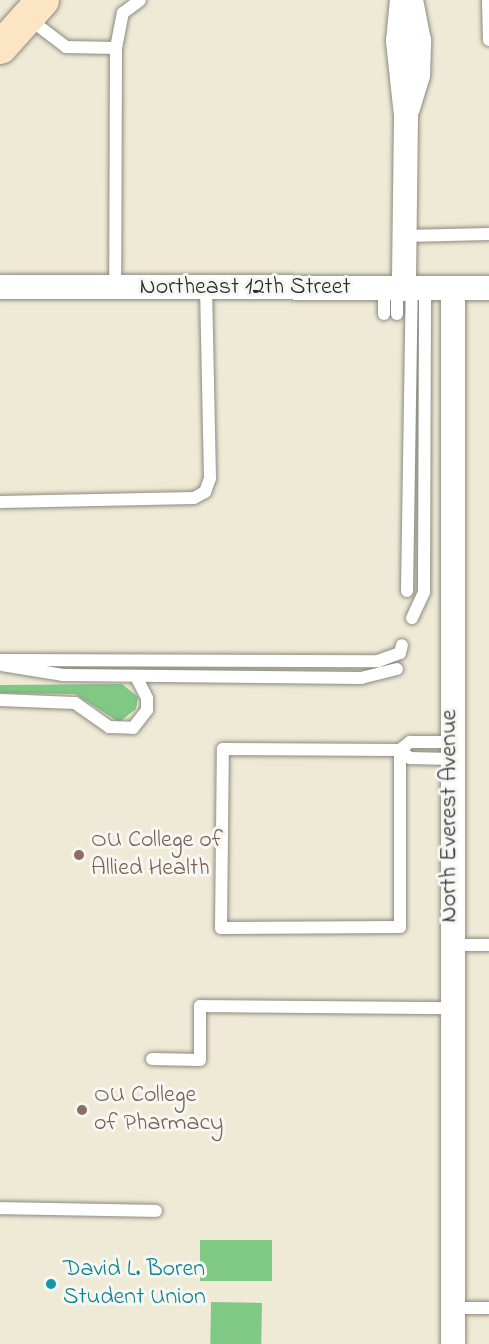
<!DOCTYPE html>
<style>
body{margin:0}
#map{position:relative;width:489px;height:1344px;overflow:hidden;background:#efead5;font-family:"Indie Flower",sans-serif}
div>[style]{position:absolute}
.green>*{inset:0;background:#80c985;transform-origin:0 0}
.roads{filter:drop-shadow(0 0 2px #8d8a80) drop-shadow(0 0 2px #8d8a80)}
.lane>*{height:12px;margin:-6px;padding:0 6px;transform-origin:6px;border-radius:6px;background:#fff}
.street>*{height:24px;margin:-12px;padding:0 12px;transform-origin:12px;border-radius:12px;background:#fff}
.secondary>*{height:33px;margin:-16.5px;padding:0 16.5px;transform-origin:16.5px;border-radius:16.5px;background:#fce5c4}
.dots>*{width:16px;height:16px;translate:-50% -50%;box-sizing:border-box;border:3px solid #f6f6f2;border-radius:50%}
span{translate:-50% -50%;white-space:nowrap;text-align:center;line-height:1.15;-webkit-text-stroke:6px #f6f6f2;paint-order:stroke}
.street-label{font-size:24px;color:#2b2b2b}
.education-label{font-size:24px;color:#785e54}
.left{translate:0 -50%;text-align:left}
.culture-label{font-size:24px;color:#0d838f}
</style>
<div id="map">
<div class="green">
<div style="clip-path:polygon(122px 684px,138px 697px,136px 709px,119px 722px,75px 694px,0 693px,0 685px)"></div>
<div style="left:200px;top:1240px;width:72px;height:41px"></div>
<div style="left:211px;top:1302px;width:51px;height:42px;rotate:1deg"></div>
</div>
<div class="roads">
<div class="lane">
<div style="left:488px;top:0;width:40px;rotate:88.6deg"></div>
<div style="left:28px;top:18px;width:48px;rotate:37.3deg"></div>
<div style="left:66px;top:47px;width:50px;rotate:1.1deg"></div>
<div style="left:116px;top:48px;width:239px;rotate:90.2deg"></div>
<div style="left:116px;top:48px;width:36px;rotate:-79deg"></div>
<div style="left:123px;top:13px;width:21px;rotate:-37deg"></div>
<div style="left:405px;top:236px;width:84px;rotate:-1.4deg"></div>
<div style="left:384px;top:289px;width:25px;rotate:90deg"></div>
<div style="left:397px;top:314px;width:25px;rotate:-90deg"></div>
<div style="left:0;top:502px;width:194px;rotate:-1.2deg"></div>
<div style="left:194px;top:498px;width:13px;rotate:-29deg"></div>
<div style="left:205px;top:492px;width:15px;rotate:-70deg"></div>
<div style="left:210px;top:478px;width:190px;rotate:-91.2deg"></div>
<div style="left:407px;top:591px;width:302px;rotate:-89.1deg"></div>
<div style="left:412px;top:618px;width:29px;rotate:-65deg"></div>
<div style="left:424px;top:592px;width:303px;rotate:-89.8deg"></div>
<div style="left:0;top:660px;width:378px;rotate:0.2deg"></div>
<div style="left:378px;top:661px;width:23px;rotate:-20deg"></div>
<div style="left:400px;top:653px;width:8px;rotate:-76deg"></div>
<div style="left:2px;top:665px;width:62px;rotate:9.3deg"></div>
<div style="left:63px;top:675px;width:298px;rotate:0.6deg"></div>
<div style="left:361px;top:678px;width:37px;rotate:-14deg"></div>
<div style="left:0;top:700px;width:75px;rotate:2.3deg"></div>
<div style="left:75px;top:703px;width:42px;rotate:35.2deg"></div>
<div style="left:109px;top:727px;width:24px;rotate:2deg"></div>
<div style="left:133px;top:728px;width:23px;rotate:-52deg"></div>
<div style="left:147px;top:710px;width:12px;rotate:-90deg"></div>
<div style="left:147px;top:698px;width:25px;rotate:-117deg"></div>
<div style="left:400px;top:750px;width:177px;rotate:90deg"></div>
<div style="left:400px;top:927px;width:179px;rotate:179.7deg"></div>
<div style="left:221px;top:928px;width:179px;rotate:-89.4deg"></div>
<div style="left:223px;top:749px;width:177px;rotate:0.3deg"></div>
<div style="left:400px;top:750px;width:13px;rotate:39deg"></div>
<div style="left:410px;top:758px;width:40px;rotate:1.4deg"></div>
<div style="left:400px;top:750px;width:13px;rotate:-39deg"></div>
<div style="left:410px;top:742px;width:40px"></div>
<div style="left:450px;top:945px;width:39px"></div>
<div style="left:152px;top:1059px;width:48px;rotate:1.2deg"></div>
<div style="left:200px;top:1060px;width:54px;rotate:-90deg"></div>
<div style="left:200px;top:1006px;width:250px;rotate:0.5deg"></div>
<div style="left:0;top:1208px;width:156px;rotate:1.1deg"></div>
<div style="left:453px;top:1308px;width:36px"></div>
</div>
<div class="street">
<div style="left:402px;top:0;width:41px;rotate:95.6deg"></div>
<div style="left:398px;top:41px;width:75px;rotate:83.9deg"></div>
<div style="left:406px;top:116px;width:173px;rotate:90.7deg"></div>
<div style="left:408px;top:108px;width:34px;rotate:-73deg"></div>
<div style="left:418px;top:75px;width:34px;rotate:-88deg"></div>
<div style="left:419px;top:41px;width:42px;rotate:-101deg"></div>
<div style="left:0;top:287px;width:489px;rotate:0.1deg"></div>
<div style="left:453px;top:288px;width:1056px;rotate:90deg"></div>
</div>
<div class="secondary">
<div style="left:0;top:47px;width:63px;rotate:-48.2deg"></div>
</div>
</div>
<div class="dots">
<div style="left:79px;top:855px;background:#8d6e63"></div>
<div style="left:82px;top:1110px;background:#8d6e63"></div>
<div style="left:51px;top:1284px;background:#0f9aa8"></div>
</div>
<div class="street-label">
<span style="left:245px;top:288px">Northeast 12th Street</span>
<span style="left:450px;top:816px;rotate:-90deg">North Everest Avenue</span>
</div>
<div class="education-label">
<span class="left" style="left:91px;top:855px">OU College of<br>Allied Health</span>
<span class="left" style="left:94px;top:1110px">OU College<br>of Pharmacy</span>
</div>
<div class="culture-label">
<span class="left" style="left:63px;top:1284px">David L. Boren<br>Student Union</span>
</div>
</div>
